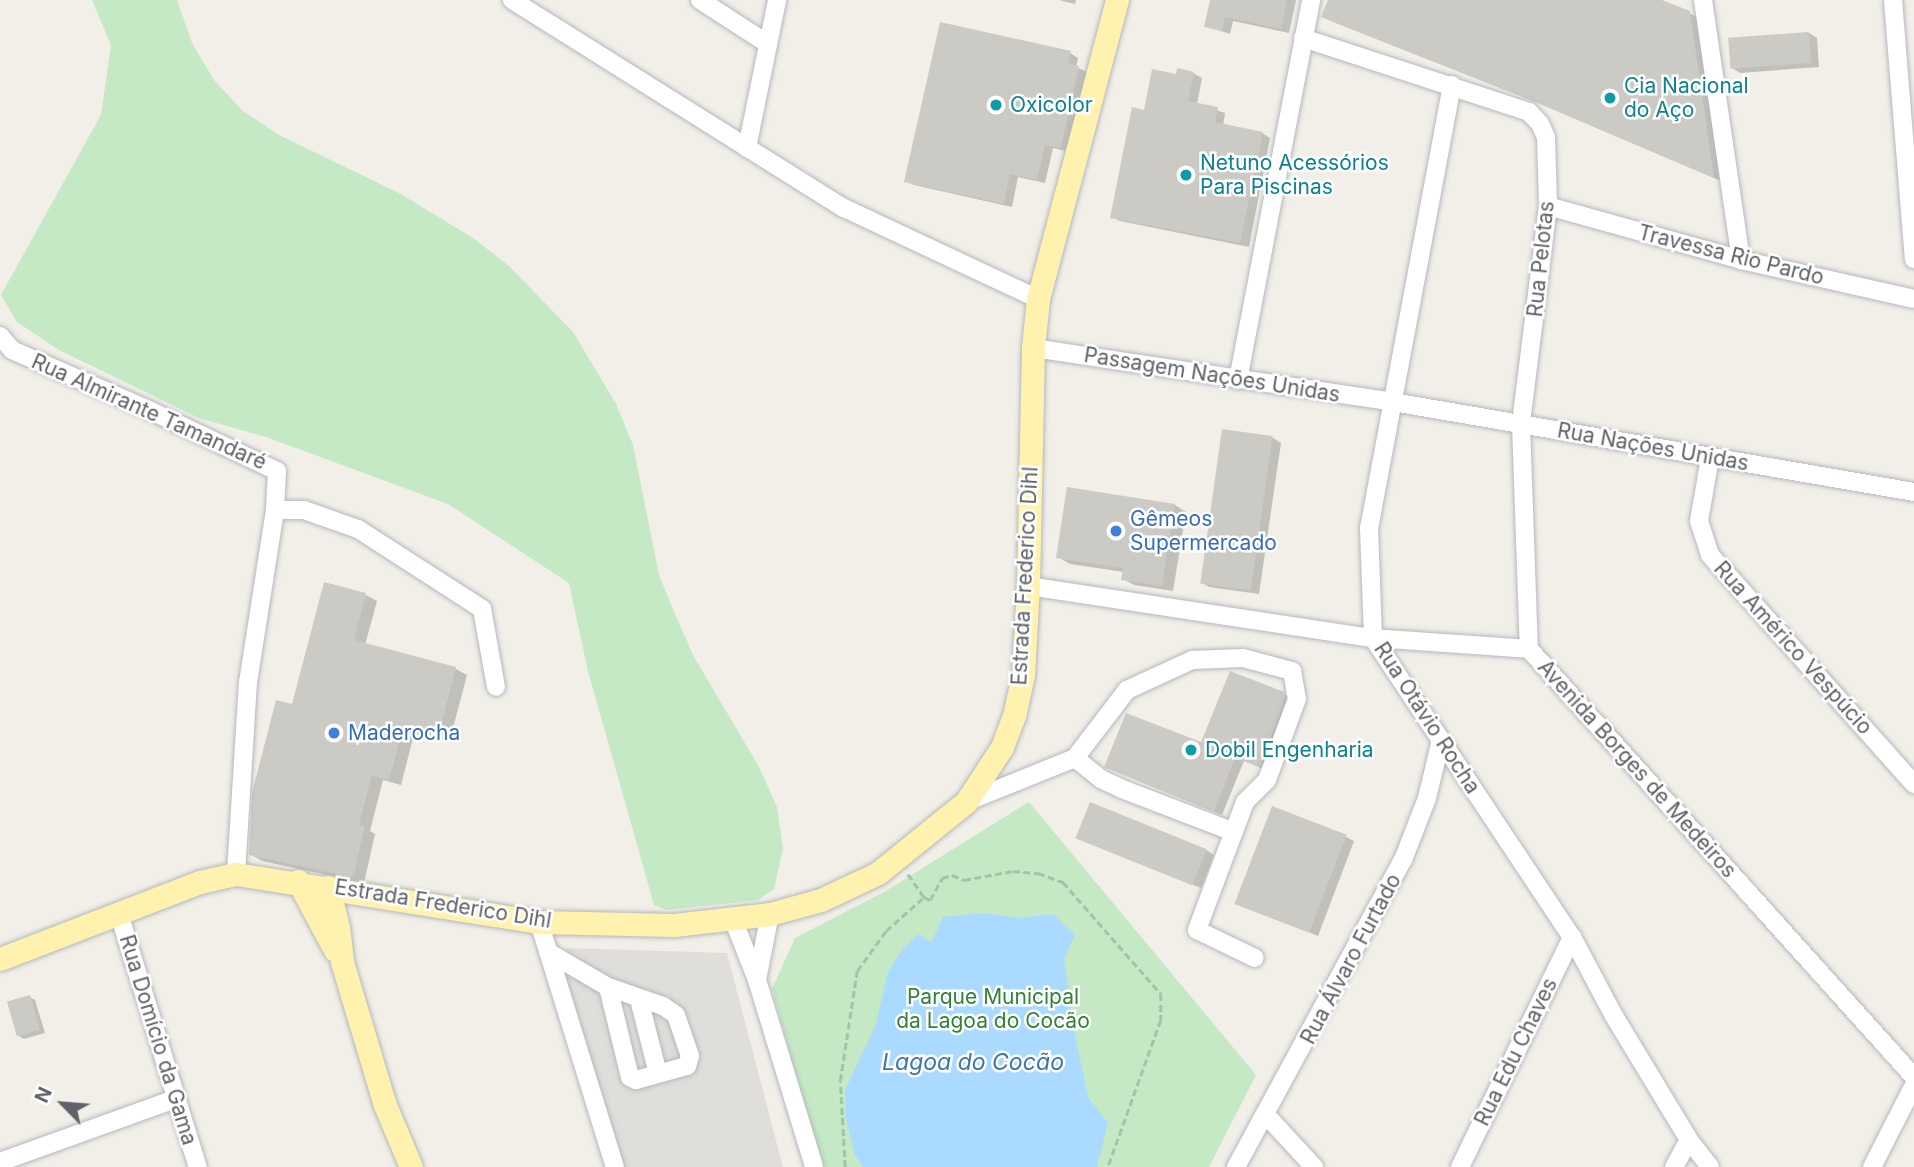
<!DOCTYPE html>
<meta charset="utf-8">
<style>
body{margin:0}
#map{position:relative;width:1914px;height:1167px;overflow:hidden;background:#f1efe8;font-family:Inter,sans-serif}
div>[style]{position:absolute}
.industrial>*{inset:0;background:#e0deda}
.green>*{inset:0;background:#c5e8c5}
.water>*{inset:0;background:#aadaff}
.shadow>*{inset:0;background:#0003}
.building>*{inset:0;background:#cccac5;transform-origin:0 0}
.path>*{height:2.5px;margin-top:-1.25px;transform-origin:0;background:repeating-linear-gradient(90deg,#9cc7a9 0 7px,transparent 0 10.5px)}
.roads{filter:drop-shadow(0 0 2px #b5b8bc) drop-shadow(0 0 2px #b5b8bc)}
.minor>*{height:18px;margin:-9px;padding:0 9px;transform-origin:9px;border-radius:9px;background:#fff}
.major>*{height:23px;margin:-11.5px;padding:0 11.5px;transform-origin:11.5px;border-radius:11.5px;background:#fff2af}
.dots>*{width:19px;height:19px;translate:-50% -50%;box-sizing:border-box;border:4px solid #fff;border-radius:50%}
span{translate:-50% -50%;white-space:nowrap;text-align:center;line-height:1.15;-webkit-text-stroke:5px #fff;paint-order:stroke}
.culture-label{font-size:21px;color:#0d838f}
.left{translate:0 -50%;text-align:left}
.street-label{font-size:21px;color:#5f6368}
.shop-label{font-size:21px;color:#366cbe}
.park-label{font-size:21px;color:#348238}
.water-label{font-size:23px;color:#4174aa;font-style:italic}
.north{position:absolute;left:28px;top:1069px;width:70px;height:70px;-webkit-text-stroke:5px #fff;paint-order:stroke;rotate:295deg;font-size:19px;font-weight:700;line-height:28px;text-align:center;color:#5f6368}
.north::after{content:'';display:block;margin:auto;width:24px;height:32px;background:#5f6368;clip-path:polygon(50% 0,100% 100%,50% 72%,0 100%)}
</style>
<div id="map">
<div class="industrial">
<div style="clip-path:polygon(567px 948px,727px 953px,783px 1167px,619px 1167px,558px 974px)"></div>
</div>
<div class="green">
<div style="clip-path:polygon(92px 0,177px 0,192px 43px,214px 80px,243px 111px,279px 135px,399px 193px,473px 238px,509px 266px,573px 332px,616px 404px,633px 445px,659px 575px,675px 614px,693px 655px,759px 767px,777px 807px,783px 849px,774px 889px,758px 900px,666px 910px,654px 905px,588px 671px,569px 583px,448px 504px,266px 437px,199px 418px,59px 350px,17px 322px,1px 295px,101px 115px,111px 45px)"></div>
<div style="clip-path:polygon(1029px 802px,1256px 1075px,1209px 1167px,822px 1167px,772px 989px,795px 938px,884px 892px)"></div>
</div>
<div class="water">
<div style="clip-path:polygon(985px 913px,1020px 918px,1053px 914px,1075px 935px,1064px 959px,1074px 1030px,1088px 1097px,1108px 1123px,1097px 1167px,863px 1167px,855px 1155px,846px 1119px,845px 1090px,876px 1024px,888px 972px,902px 950px,918px 934px,931px 943px,943px 917px)"></div>
</div>
<div class="shadow">
<div style="clip-path:polygon(1059px 0,1076px 0,1075px 4px)"></div>
<div style="clip-path:polygon(1212px 0,1296px 0,1289px 33px,1233px 21px,1230px 34px,1206px 26px)"></div>
<div style="clip-path:polygon(1330px 0,1658px 0,1689px 13px,1698px 18px,1721px 181px,1543px 105px,1331px 21px)"></div>
<div style="clip-path:polygon(1809px 33px,1817px 38px,1819px 67px,1740px 73px,1732px 68px)"></div>
<div style="clip-path:polygon(1070px 53px,1078px 58px,1076px 67px,1087px 72px,1069px 152px,1053px 148px,1045px 183px,1018px 177px,1012px 207px,914px 185px,906px 181px)"></div>
<div style="clip-path:polygon(1193px 73px,1202px 78px,1197px 104px,1225px 113px,1223px 126px,1262px 133px,1270px 138px,1249px 247px,1120px 221px,1112px 217px,1146px 112px,1177px 76px)"></div>
<div style="clip-path:polygon(1223px 431px,1273px 438px,1281px 443px,1259px 594px,1209px 587px,1201px 582px)"></div>
<div style="clip-path:polygon(1175px 505px,1186px 512px,1173px 591px,1134px 585px,1123px 579px,1124px 572px,1070px 564px,1058px 557px)"></div>
<div style="clip-path:polygon(366px 595px,377px 601px,365px 645px,456px 669px,467px 675px,449px 743px,414px 734px,401px 785px,383px 780px,370px 831px,375px 834px,364px 883px,262px 861px,250px 854px,293px 706px)"></div>
<div style="clip-path:polygon(1283px 694px,1292px 699px,1268px 771px,1244px 761px,1222px 815px,1115px 771px,1202px 744px)"></div>
<div style="clip-path:polygon(1346px 837px,1354px 841px,1318px 936px,1237px 903px)"></div>
<div style="clip-path:polygon(1086px 842px,1206px 850px,1214px 855px,1201px 888px)"></div>
<div style="clip-path:polygon(29px 997px,35px 1000px,45px 1033px,24px 1039px,19px 1036px)"></div>
</div>
<div class="building">
<div style="clip-path:polygon(1210px 0,1287px 0,1281px 29px,1225px 17px,1222px 31px,1204px 27px)"></div>
<div style="clip-path:polygon(1328px 0,1662px 0,1690px 11px,1714px 178px,1533px 101px,1321px 17px)"></div>
<div style="clip-path:polygon(940px 22px,1071px 51px,1068px 63px,1079px 66px,1061px 148px,1045px 145px,1037px 180px,1010px 174px,1004px 204px,904px 182px)"></div>
<div style="left:1809px;top:32px;width:31px;height:81px;rotate:86deg"></div>
<div style="clip-path:polygon(1177px 68px,1194px 72px,1188px 101px,1218px 107px,1215px 122px,1263px 132px,1240px 243px,1110px 218px,1132px 107px,1144px 110px,1152px 69px,1176px 74px)"></div>
<div style="left:1222px;top:429px;width:51px;height:156px;rotate:8deg"></div>
<div style="clip-path:polygon(1067px 487px,1175px 504px,1162px 586px,1121px 580px,1123px 568px,1056px 558px)"></div>
<div style="clip-path:polygon(324px 582px,366px 593px,354px 640px,456px 667px,438px 738px,403px 729px,389px 780px,372px 775px,359px 825px,365px 826px,353px 878px,249px 855px,252px 793px,276px 700px,292px 704px)"></div>
<div style="clip-path:polygon(1230px 671px,1284px 692px,1285px 698px,1260px 767px,1235px 758px,1214px 812px,1104px 767px,1126px 713px,1201px 742px)"></div>
<div style="left:1090px;top:802px;width:126px;height:39px;rotate:22deg"></div>
<div style="left:1272px;top:806px;width:80px;height:105px;rotate:21deg"></div>
<div style="left:30px;top:995px;width:36px;height:24px;rotate:74deg"></div>
</div>
<div class="path">
<div style="left:908px;top:874px;width:28px;rotate:55deg"></div>
<div style="left:845px;top:1167px;width:86px;rotate:-93.3deg"></div>
<div style="left:840px;top:1081px;width:111px;rotate:-81.2deg"></div>
<div style="left:857px;top:971px;width:49px;rotate:-54.1deg"></div>
<div style="left:886px;top:931px;width:51px;rotate:-41.8deg"></div>
<div style="left:924px;top:897px;width:7px;rotate:27deg"></div>
<div style="left:930px;top:900px;width:25px;rotate:-61deg"></div>
<div style="left:942px;top:878px;width:10px;rotate:-17deg"></div>
<div style="left:952px;top:875px;width:13px;rotate:23deg"></div>
<div style="left:964px;top:880px;width:50px;rotate:-10.4deg"></div>
<div style="left:1013px;top:871px;width:25px;rotate:5deg"></div>
<div style="left:1038px;top:873px;width:27px;rotate:20deg"></div>
<div style="left:1063px;top:882px;width:149px;rotate:48.8deg"></div>
<div style="left:1161px;top:994px;width:26px;rotate:90deg"></div>
<div style="left:1161px;top:1020px;width:156px;rotate:109.8deg"></div>
</div>
<div class="roads">
<div class="minor">
<div style="left:512px;top:0;width:392px;rotate:32.1deg"></div>
<div style="left:844px;top:208px;width:214px;rotate:25.1deg"></div>
<div style="left:700px;top:0;width:81px;rotate:32.9deg"></div>
<div style="left:1703px;top:0;width:263px;rotate:81.7deg"></div>
<div style="left:1893px;top:0;width:260px;rotate:85.4deg"></div>
<div style="left:1303px;top:38px;width:238px;rotate:18.1deg"></div>
<div style="left:1529px;top:112px;width:16px;rotate:47deg"></div>
<div style="left:1540px;top:124px;width:14px;rotate:65deg"></div>
<div style="left:1546px;top:137px;width:69px;rotate:88.3deg"></div>
<div style="left:1548px;top:206px;width:220px;rotate:97.1deg"></div>
<div style="left:1521px;top:424px;width:225px;rotate:88deg"></div>
<div style="left:1452px;top:85px;width:451px;rotate:100.6deg"></div>
<div style="left:1369px;top:528px;width:110px;rotate:87.9deg"></div>
<div style="left:1373px;top:638px;width:359px;rotate:56.4deg"></div>
<div style="left:1572px;top:937px;width:89px;rotate:62deg"></div>
<div style="left:1614px;top:1016px;width:145px;rotate:58.8deg"></div>
<div style="left:1689px;top:1140px;width:34px;rotate:52deg"></div>
<div style="left:747px;top:148px;width:151px;rotate:-78.5deg"></div>
<div style="left:1548px;top:206px;width:200px;rotate:15.6deg"></div>
<div style="left:1741px;top:260px;width:177px;rotate:12.7deg"></div>
<div style="left:0;top:336px;width:18px;rotate:49deg"></div>
<div style="left:12px;top:350px;width:150px;rotate:23.7deg"></div>
<div style="left:149px;top:410px;width:142px;rotate:25.5deg"></div>
<div style="left:277px;top:471px;width:39px;rotate:93deg"></div>
<div style="left:275px;top:510px;width:174px;rotate:98.9deg"></div>
<div style="left:248px;top:682px;width:192px;rotate:93.6deg"></div>
<div style="left:1033px;top:348px;width:364px;rotate:8.5deg"></div>
<div style="left:1393px;top:402px;width:529px;rotate:9.8deg"></div>
<div style="left:1238px;top:380px;width:387px;rotate:-79.1deg"></div>
<div style="left:1710px;top:458px;width:64px;rotate:99.9deg"></div>
<div style="left:1699px;top:521px;width:36px;rotate:72deg"></div>
<div style="left:1710px;top:555px;width:307px;rotate:48.3deg"></div>
<div style="left:275px;top:510px;width:29px"></div>
<div style="left:304px;top:510px;width:57px;rotate:19.4deg"></div>
<div style="left:358px;top:529px;width:148px;rotate:32.8deg"></div>
<div style="left:482px;top:609px;width:79px;rotate:79.8deg"></div>
<div style="left:1028px;top:586px;width:349px;rotate:8.6deg"></div>
<div style="left:1373px;top:638px;width:156px;rotate:4deg"></div>
<div style="left:1529px;top:649px;width:576px;rotate:48.03deg"></div>
<div style="left:1075px;top:758px;width:33px;rotate:39deg"></div>
<div style="left:1101px;top:779px;width:23px;rotate:25deg"></div>
<div style="left:1122px;top:789px;width:120px;rotate:21deg"></div>
<div style="left:966px;top:802px;width:118px;rotate:-22deg"></div>
<div style="left:1075px;top:758px;width:86px;rotate:-52.6deg"></div>
<div style="left:1127px;top:690px;width:72px;rotate:-24.8deg"></div>
<div style="left:1192px;top:660px;width:51px;rotate:-2.2deg"></div>
<div style="left:1243px;top:658px;width:51px;rotate:14.9deg"></div>
<div style="left:1292px;top:671px;width:28px;rotate:80deg"></div>
<div style="left:1297px;top:699px;width:86px;rotate:110.3deg"></div>
<div style="left:1267px;top:780px;width:31px;rotate:135deg"></div>
<div style="left:1245px;top:802px;width:137px;rotate:110.6deg"></div>
<div style="left:1197px;top:930px;width:64px;rotate:25.8deg"></div>
<div style="left:119px;top:914px;width:265px;rotate:72.7deg"></div>
<div style="left:733px;top:919px;width:66px;rotate:68.5deg"></div>
<div style="left:757px;top:980px;width:195px;rotate:73deg"></div>
<div style="left:539px;top:922px;width:257px;rotate:72.8deg"></div>
<div style="left:548px;top:952px;width:69px;rotate:30.3deg"></div>
<div style="left:608px;top:987px;width:93px;rotate:76.3deg"></div>
<div style="left:630px;top:1077px;width:7px;rotate:27deg"></div>
<div style="left:636px;top:1080px;width:53px;rotate:-15.4deg"></div>
<div style="left:687px;top:1066px;width:10px;rotate:-73deg"></div>
<div style="left:690px;top:1056px;width:43px;rotate:-108.9deg"></div>
<div style="left:676px;top:1015px;width:16px;rotate:-145deg"></div>
<div style="left:663px;top:1006px;width:58px;rotate:-160.9deg"></div>
<div style="left:757px;top:980px;width:67px;rotate:-78.9deg"></div>
<div style="left:639px;top:999px;width:77px;rotate:75.8deg"></div>
<div style="left:1266px;top:1115px;width:71px;rotate:47.3deg"></div>
<div style="left:0;top:1162px;width:186px;rotate:-19.8deg"></div>
<div style="left:1236px;top:1167px;width:349px;rotate:-61.5deg"></div>
<div style="left:1403px;top:860px;width:66px;rotate:-68.8deg"></div>
<div style="left:1427px;top:798px;width:60px;rotate:-76.4deg"></div>
<div style="left:1460px;top:1167px;width:256px;rotate:-64deg"></div>
<div style="left:1674px;top:1167px;width:31px;rotate:-61deg"></div>
<div style="left:1872px;top:1167px;width:92px;rotate:-62.9deg"></div>
</div>
<div class="major">
<div style="left:298px;top:881px;width:78px;rotate:61.8deg"></div>
<div style="left:328px;top:887px;width:41px;rotate:76deg"></div>
<div style="left:338px;top:927px;width:35px;rotate:83deg"></div>
<div style="left:342px;top:962px;width:149px;rotate:73.3deg"></div>
<div style="left:385px;top:1105px;width:67px;rotate:67.2deg"></div>
<div style="left:0;top:959px;width:214px;rotate:-21.1deg"></div>
<div style="left:200px;top:882px;width:37px;rotate:-13deg"></div>
<div style="left:236px;top:874px;width:307px;rotate:9deg"></div>
<div style="left:539px;top:922px;width:135px;rotate:1.3deg"></div>
<div style="left:674px;top:925px;width:97px;rotate:-6.5deg"></div>
<div style="left:770px;top:914px;width:53px;rotate:-15.4deg"></div>
<div style="left:821px;top:900px;width:63px;rotate:-25.3deg"></div>
<div style="left:878px;top:873px;width:113px;rotate:-38.9deg"></div>
<div style="left:966px;top:802px;width:66px;rotate:-56.8deg"></div>
<div style="left:1002px;top:747px;width:33px;rotate:-69deg"></div>
<div style="left:1014px;top:716px;width:42px;rotate:-77.6deg"></div>
<div style="left:1023px;top:675px;width:89px;rotate:-86.8deg"></div>
<div style="left:1028px;top:586px;width:238px;rotate:-88.8deg"></div>
<div style="left:1033px;top:348px;width:49px;rotate:-84.2deg"></div>
<div style="left:1038px;top:299px;width:309px;rotate:-75.2deg"></div>
</div>
</div>
<div class="dots">
<div style="left:1610px;top:98px;background:#0f9aa8"></div>
<div style="left:996px;top:105px;background:#0f9aa8"></div>
<div style="left:1186px;top:175px;background:#0f9aa8"></div>
<div style="left:1116px;top:531px;background:#3f7fe0"></div>
<div style="left:334px;top:733px;background:#3f7fe0"></div>
<div style="left:1191px;top:750px;background:#0f9aa8"></div>
</div>
<div class="culture-label">
<span class="left" style="left:1624px;top:98px">Cia Nacional<br>do Aço</span>
<span class="left" style="left:1010px;top:105px">Oxicolor</span>
<span class="left" style="left:1200px;top:175px">Netuno Acessórios<br>Para Piscinas</span>
<span class="left" style="left:1205px;top:750px">Dobil Engenharia</span>
</div>
<div class="street-label">
<span style="left:1731px;top:255px;rotate:14deg">Travessa Rio Pardo</span>
<span style="left:1541px;top:259px;rotate:-84deg">Rua Pelotas</span>
<span style="left:1212px;top:375px;rotate:9deg">Passagem Nações Unidas</span>
<span style="left:149px;top:412px;rotate:24deg">Rua Almirante Tamandaré</span>
<span style="left:1653px;top:447px;rotate:10deg">Rua Nações Unidas</span>
<span style="left:1025px;top:576px;rotate:-87deg">Estrada Frederico Dihl</span>
<span style="left:1793px;top:648px;rotate:48deg">Rua Américo Vespúcio</span>
<span style="left:1427px;top:718px;rotate:57deg">Rua Otávio Rocha</span>
<span style="left:1637px;top:769px;rotate:48deg">Avenida Borges de Medeiros</span>
<span style="left:443px;top:904px;rotate:9deg">Estrada Frederico Dihl</span>
<span style="left:1351px;top:959px;rotate:-62deg">Rua Álvaro Furtado</span>
<span style="left:158px;top:1040px;rotate:73deg">Rua Domício da Gama</span>
<span style="left:1516px;top:1052px;rotate:-64deg">Rua Edu Chaves</span>
</div>
<div class="shop-label">
<span class="left" style="left:1130px;top:531px">Gêmeos<br>Supermercado</span>
<span class="left" style="left:348px;top:733px">Maderocha</span>
</div>
<div class="park-label">
<span style="left:993px;top:1009px">Parque Municipal<br>da Lagoa do Cocão</span>
</div>
<div class="water-label">
<span style="left:973px;top:1062px">Lagoa do Cocão</span>
</div>
<div class="north">N</div>
</div>
